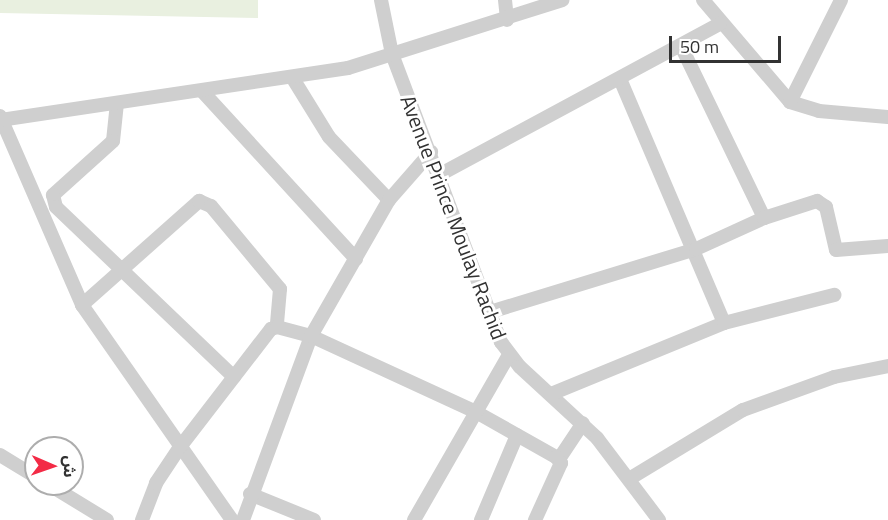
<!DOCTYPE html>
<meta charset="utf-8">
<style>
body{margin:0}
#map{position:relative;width:888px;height:520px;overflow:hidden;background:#fff;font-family:"Titillium Web","Noto Sans Arabic",sans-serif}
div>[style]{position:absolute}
.green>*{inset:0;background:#e9f0e0}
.street>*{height:14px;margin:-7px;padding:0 7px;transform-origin:7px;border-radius:7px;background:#cfcfcf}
span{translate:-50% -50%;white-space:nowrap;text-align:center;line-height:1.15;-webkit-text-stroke:6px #fff;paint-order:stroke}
.street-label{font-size:21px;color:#323232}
.north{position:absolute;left:24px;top:436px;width:60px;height:60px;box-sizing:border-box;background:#fff;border:2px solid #adadad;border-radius:50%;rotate:92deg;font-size:16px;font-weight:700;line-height:24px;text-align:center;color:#323232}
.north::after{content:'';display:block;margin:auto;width:21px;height:27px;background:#f32b46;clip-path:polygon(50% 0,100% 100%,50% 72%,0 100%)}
.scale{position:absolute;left:669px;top:36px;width:112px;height:27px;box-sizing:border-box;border:3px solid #323232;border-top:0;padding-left:8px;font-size:18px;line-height:21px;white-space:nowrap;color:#323232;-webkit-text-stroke:4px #fff;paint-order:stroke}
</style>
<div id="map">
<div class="green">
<div style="clip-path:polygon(0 0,258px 0,258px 18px,0 13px)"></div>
</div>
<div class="street">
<div style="left:381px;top:0;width:55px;rotate:78.5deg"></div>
<div style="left:392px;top:54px;width:308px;rotate:69.3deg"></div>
<div style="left:501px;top:342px;width:31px;rotate:53deg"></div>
<div style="left:520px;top:367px;width:105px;rotate:42.7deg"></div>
<div style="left:597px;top:438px;width:103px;rotate:52.9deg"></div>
<div style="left:505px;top:0;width:20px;rotate:84deg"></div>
<div style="left:703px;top:0;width:134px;rotate:49.5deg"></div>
<div style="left:790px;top:102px;width:30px;rotate:17deg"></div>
<div style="left:819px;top:111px;width:69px;rotate:5deg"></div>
<div style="left:681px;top:46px;width:191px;rotate:64.2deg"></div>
<div style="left:292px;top:77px;width:70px;rotate:58.3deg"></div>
<div style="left:329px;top:137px;width:87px;rotate:46.4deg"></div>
<div style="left:620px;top:79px;width:265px;rotate:66.9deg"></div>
<div style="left:202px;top:91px;width:228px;rotate:47.5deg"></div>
<div style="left:790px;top:102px;width:114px;rotate:-63.4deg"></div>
<div style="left:117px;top:103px;width:38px;rotate:96deg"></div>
<div style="left:113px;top:141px;width:81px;rotate:138deg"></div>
<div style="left:53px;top:195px;width:12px;rotate:76deg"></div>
<div style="left:56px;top:207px;width:246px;rotate:43.7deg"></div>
<div style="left:0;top:116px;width:206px;rotate:66.5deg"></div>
<div style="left:82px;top:305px;width:262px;rotate:55.1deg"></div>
<div style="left:0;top:120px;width:352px;rotate:-8.5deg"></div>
<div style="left:348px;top:68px;width:225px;rotate:-17.6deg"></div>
<div style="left:439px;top:175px;width:319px;rotate:-28.3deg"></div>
<div style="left:82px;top:305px;width:157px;rotate:-41.6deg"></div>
<div style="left:199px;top:201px;width:13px;rotate:23deg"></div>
<div style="left:211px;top:206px;width:108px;rotate:50.3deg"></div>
<div style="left:280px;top:289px;width:38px;rotate:95deg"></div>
<div style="left:490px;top:312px;width:215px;rotate:-17deg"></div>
<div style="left:696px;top:249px;width:75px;rotate:-24.5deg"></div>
<div style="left:764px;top:218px;width:56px;rotate:-17.8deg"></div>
<div style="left:817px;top:201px;width:11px;rotate:34deg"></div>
<div style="left:826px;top:207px;width:44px;rotate:76.9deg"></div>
<div style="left:836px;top:250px;width:52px;rotate:-4.4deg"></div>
<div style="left:551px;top:394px;width:187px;rotate:-22.3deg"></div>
<div style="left:724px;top:323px;width:114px;rotate:-14.3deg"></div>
<div style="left:0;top:455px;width:42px;rotate:31.4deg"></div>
<div style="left:559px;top:459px;width:43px;rotate:-56.3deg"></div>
<div style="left:629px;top:479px;width:133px;rotate:-31.2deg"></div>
<div style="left:743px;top:410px;width:97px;rotate:-19.9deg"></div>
<div style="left:834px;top:377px;width:55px;rotate:-11.5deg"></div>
<div style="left:48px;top:484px;width:69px;rotate:31.4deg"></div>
<div style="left:250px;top:494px;width:69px;rotate:22.1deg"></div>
<div style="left:142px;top:520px;width:40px;rotate:-69deg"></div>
<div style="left:156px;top:483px;width:43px;rotate:-56.3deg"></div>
<div style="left:180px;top:447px;width:149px;rotate:-52.4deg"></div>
<div style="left:271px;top:329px;width:6px;rotate:-18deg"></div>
<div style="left:277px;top:327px;width:35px;rotate:15deg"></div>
<div style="left:311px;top:336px;width:182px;rotate:24.7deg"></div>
<div style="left:476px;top:412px;width:92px;rotate:29.4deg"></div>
<div style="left:556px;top:457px;width:8px;rotate:50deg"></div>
<div style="left:561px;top:463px;width:63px;rotate:114.5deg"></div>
<div style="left:243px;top:520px;width:196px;rotate:-69.7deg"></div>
<div style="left:311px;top:336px;width:157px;rotate:-60.2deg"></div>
<div style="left:389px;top:200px;width:64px;rotate:-48.8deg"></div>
<div style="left:414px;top:520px;width:190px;rotate:-60.1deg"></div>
<div style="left:481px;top:520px;width:92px;rotate:-67deg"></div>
</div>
<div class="street-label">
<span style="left:454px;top:217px;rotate:69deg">Avenue Prince Moulay Rachid</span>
</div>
<div class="north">ش</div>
<div class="scale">50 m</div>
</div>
